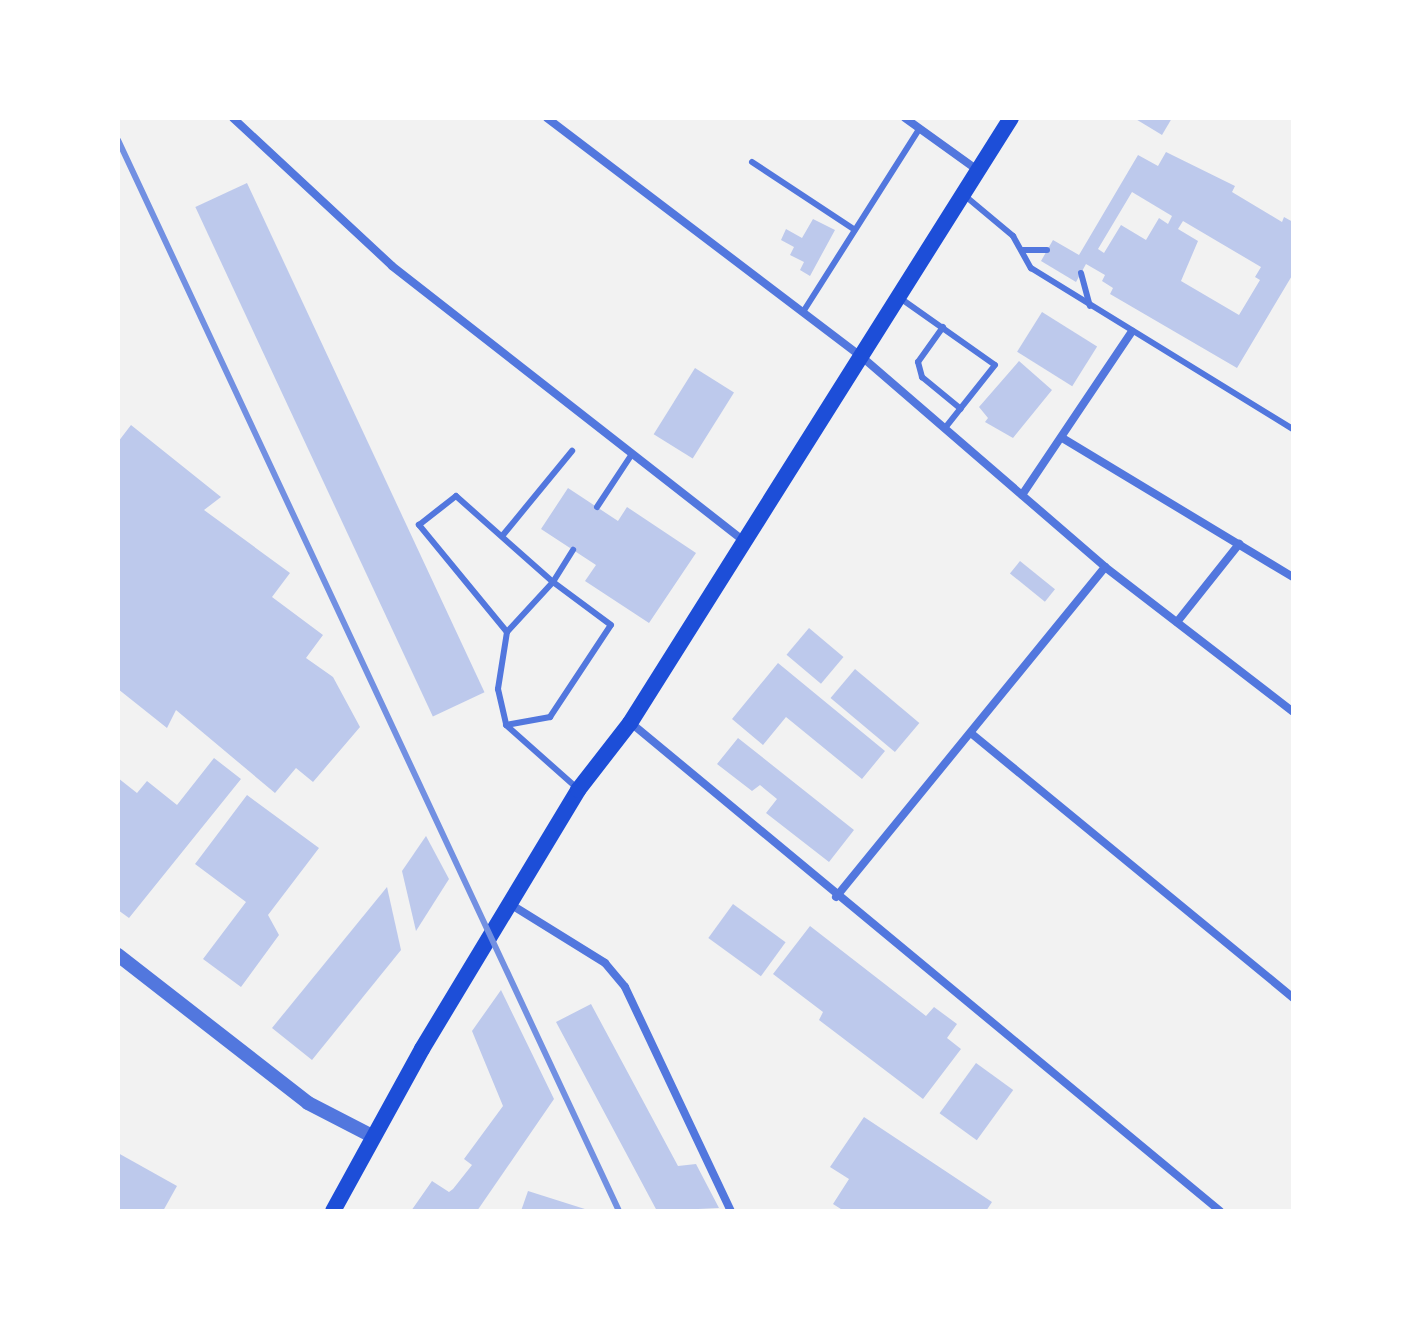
<!DOCTYPE html>
<style>
body{margin:0}
#map{position:relative;width:1411px;height:1329px;overflow:hidden;background:#f2f2f2;font-family:"Source Sans 3",sans-serif}
div>[style]{position:absolute}
.building>*{inset:0;background:#bdc9ec;transform-origin:0 0}
.service>*{height:6px;margin:-3px;padding:0 3px;transform-origin:3px;border-radius:3px;background:#5277de}
.minor>*{height:8px;margin:-4px;padding:0 4px;transform-origin:4px;border-radius:4px;background:#5277de}
.tertiary>*{height:14px;margin:-7px;padding:0 7px;transform-origin:7px;border-radius:7px;background:#5277de}
.secondary>*{height:16px;margin:-8px;padding:0 8px;transform-origin:8px;border-radius:8px;background:#1d4ed8}
.rail>*{height:6px;margin:-3px;padding:0 3px;transform-origin:3px;border-radius:3px;background:#7290e2}
span{translate:-50% -50%;white-space:nowrap;text-align:center;line-height:1.15;-webkit-text-stroke:8px #fff;paint-order:stroke}
.frame{position:absolute;inset:0;border:120px solid #fff;pointer-events:none}
</style>
<div id="map">
<div class="building">
<div style="clip-path:polygon(1134px 118px,1172px 118px,1162px 135px)"></div>
<div style="clip-path:polygon(evenodd,1166px 152px,1235px 186px,1232px 192px,1282px 222px,1284px 217px,1293px 222px,1293px 274px,1237px 368px,1110px 294px,1113px 288px,1102px 281px,1105px 275px,1086px 264px,1076px 282px,1041px 261px,1053px 240px,1079px 255px,1138px 155px,1158px 166px,1166px 152px,1132px 192px,1172px 216px,1168px 224px,1159px 218px,1146px 240px,1121px 225px,1104px 253px,1098px 249px,1132px 192px,1166px 152px,1183px 221px,1261px 267px,1255px 277px,1260px 280px,1239px 315px,1181px 281px,1198px 241px,1178px 229px,1183px 221px)"></div>
<div style="left:247px;top:183px;width:562px;height:57px;rotate:65deg"></div>
<div style="clip-path:polygon(813px 219px,835px 230px,810px 276px,800px 270px,804px 262px,790px 255px,794px 247px,781px 240px,786px 229px,802px 238px)"></div>
<div style="left:1042px;top:312px;width:65px;height:47px;rotate:32deg"></div>
<div style="clip-path:polygon(1019px 361px,1052px 390px,1013px 438px,985px 422px,988px 418px,979px 407px)"></div>
<div style="left:695px;top:368px;width:46px;height:78px;rotate:32deg"></div>
<div style="clip-path:polygon(131px 425px,221px 497px,204px 510px,290px 573px,272px 597px,323px 635px,306px 658px,333px 677px,360px 727px,313px 782px,296px 768px,275px 793px,176px 710px,167px 728px,118px 689px,118px 442px)"></div>
<div style="clip-path:polygon(568px 488px,618px 521px,627px 507px,696px 553px,649px 623px,585px 581px,596px 565px,541px 529px)"></div>
<div style="left:1020px;top:561px;width:45px;height:16px;rotate:39deg"></div>
<div style="left:809px;top:628px;width:45px;height:35px;rotate:40deg"></div>
<div style="clip-path:polygon(778px 663px,885px 751px,862px 779px,786px 717px,763px 745px,732px 719px)"></div>
<div style="left:855px;top:669px;width:84px;height:38px;rotate:40deg"></div>
<div style="clip-path:polygon(738px 738px,854px 830px,829px 862px,766px 813px,777px 799px,760px 785px,752px 791px,717px 764px)"></div>
<div style="clip-path:polygon(214px 758px,241px 779px,129px 918px,118px 910px,118px 778px,137px 793px,147px 781px,177px 805px)"></div>
<div style="clip-path:polygon(247px 795px,319px 848px,268px 915px,279px 935px,241px 987px,203px 959px,246px 902px,195px 864px)"></div>
<div style="clip-path:polygon(426px 836px,449px 879px,416px 931px,402px 871px)"></div>
<div style="clip-path:polygon(387px 887px,401px 950px,312px 1060px,272px 1028px)"></div>
<div style="left:733px;top:904px;width:65px;height:42px;rotate:36deg"></div>
<div style="clip-path:polygon(810px 926px,926px 1016px,934px 1007px,957px 1024px,947px 1038px,961px 1049px,923px 1099px,819px 1020px,823px 1012px,773px 974px)"></div>
<div style="clip-path:polygon(501px 990px,554px 1099px,477px 1211px,411px 1211px,432px 1181px,449px 1192px,453px 1189px,472px 1165px,464px 1159px,503px 1106px,472px 1031px)"></div>
<div style="clip-path:polygon(591px 1004px,678px 1166px,696px 1164px,719px 1208px,657px 1211px,556px 1022px)"></div>
<div style="left:976px;top:1063px;width:46px;height:62px;rotate:36deg"></div>
<div style="clip-path:polygon(864px 1117px,992px 1202px,986px 1211px,844px 1211px,833px 1204px,849px 1179px,830px 1167px)"></div>
<div style="clip-path:polygon(118px 1153px,177px 1186px,163px 1211px,118px 1211px)"></div>
<div style="clip-path:polygon(528px 1191px,588px 1210px,588px 1211px,521px 1211px)"></div>
</div>
<div class="service">
<div style="left:752px;top:162px;width:123px;rotate:33.4deg"></div>
<div style="left:964px;top:195px;width:64px;rotate:39.9deg"></div>
<div style="left:1013px;top:236px;width:37px;rotate:61deg"></div>
<div style="left:1031px;top:268px;width:308px;rotate:31.6deg"></div>
<div style="left:1023px;top:250px;width:24px"></div>
<div style="left:1081px;top:273px;width:34px;rotate:75deg"></div>
<div style="left:900px;top:298px;width:116px;rotate:35.2deg"></div>
<div style="left:995px;top:365px;width:80px;rotate:128.4deg"></div>
<div style="left:803px;top:312px;width:217px;rotate:-57.6deg"></div>
<div style="left:943px;top:327px;width:43px;rotate:125.5deg"></div>
<div style="left:918px;top:362px;width:16px;rotate:75deg"></div>
<div style="left:922px;top:377px;width:50px;rotate:39.4deg"></div>
<div style="left:597px;top:507px;width:64px;rotate:-56.6deg"></div>
<div style="left:503px;top:535px;width:109px;rotate:-50.6deg"></div>
<div style="left:507px;top:632px;width:139px;rotate:-129.4deg"></div>
<div style="left:419px;top:525px;width:47px;rotate:-38.1deg"></div>
<div style="left:456px;top:496px;width:130px;rotate:41.6deg"></div>
<div style="left:553px;top:582px;width:68px;rotate:132.6deg"></div>
<div style="left:507px;top:632px;width:58px;rotate:99deg"></div>
<div style="left:498px;top:689px;width:37px;rotate:77deg"></div>
<div style="left:506px;top:725px;width:45px;rotate:-10.3deg"></div>
<div style="left:550px;top:717px;width:110px;rotate:-56.5deg"></div>
<div style="left:611px;top:625px;width:72px;rotate:-143.4deg"></div>
<div style="left:553px;top:582px;width:38px;rotate:-58deg"></div>
<div style="left:506px;top:725px;width:96px;rotate:41.6deg"></div>
</div>
<div class="minor">
<div style="left:233px;top:118px;width:217px;rotate:42.9deg"></div>
<div style="left:392px;top:266px;width:448px;rotate:38deg"></div>
<div style="left:547px;top:118px;width:395px;rotate:37.2deg"></div>
<div style="left:862px;top:357px;width:321px;rotate:40.8deg"></div>
<div style="left:1105px;top:567px;width:237px;rotate:37.6deg"></div>
<div style="left:905px;top:118px;width:87px;rotate:35.7deg"></div>
<div style="left:1064px;top:439px;width:267px;rotate:31.1deg"></div>
<div style="left:1022px;top:495px;width:197px;rotate:-56.1deg"></div>
<div style="left:1177px;top:622px;width:100px;rotate:-51.5deg"></div>
<div style="left:631px;top:723px;width:765px;rotate:39.64deg"></div>
<div style="left:972px;top:734px;width:416px;rotate:39.4deg"></div>
<div style="left:836px;top:897px;width:426px;rotate:-50.8deg"></div>
<div style="left:510px;top:904px;width:112px;rotate:31.8deg"></div>
<div style="left:605px;top:963px;width:31px;rotate:50deg"></div>
<div style="left:625px;top:987px;width:248px;rotate:64.7deg"></div>
</div>
<div class="tertiary">
<div style="left:118px;top:955px;width:241px;rotate:37.9deg"></div>
<div style="left:308px;top:1103px;width:72px;rotate:27.3deg"></div>
</div>
<div class="secondary">
<div style="left:333px;top:1211px;width:185px;rotate:-61.2deg"></div>
<div style="left:422px;top:1049px;width:302px;rotate:-58.9deg"></div>
<div style="left:578px;top:790px;width:85px;rotate:-52.2deg"></div>
<div style="left:630px;top:723px;width:715px;rotate:-57.8deg"></div>
</div>
<div class="rail">
<div style="left:118px;top:140px;width:1182px;rotate:64.93deg"></div>
</div>
<div class="frame"></div>
</div>
